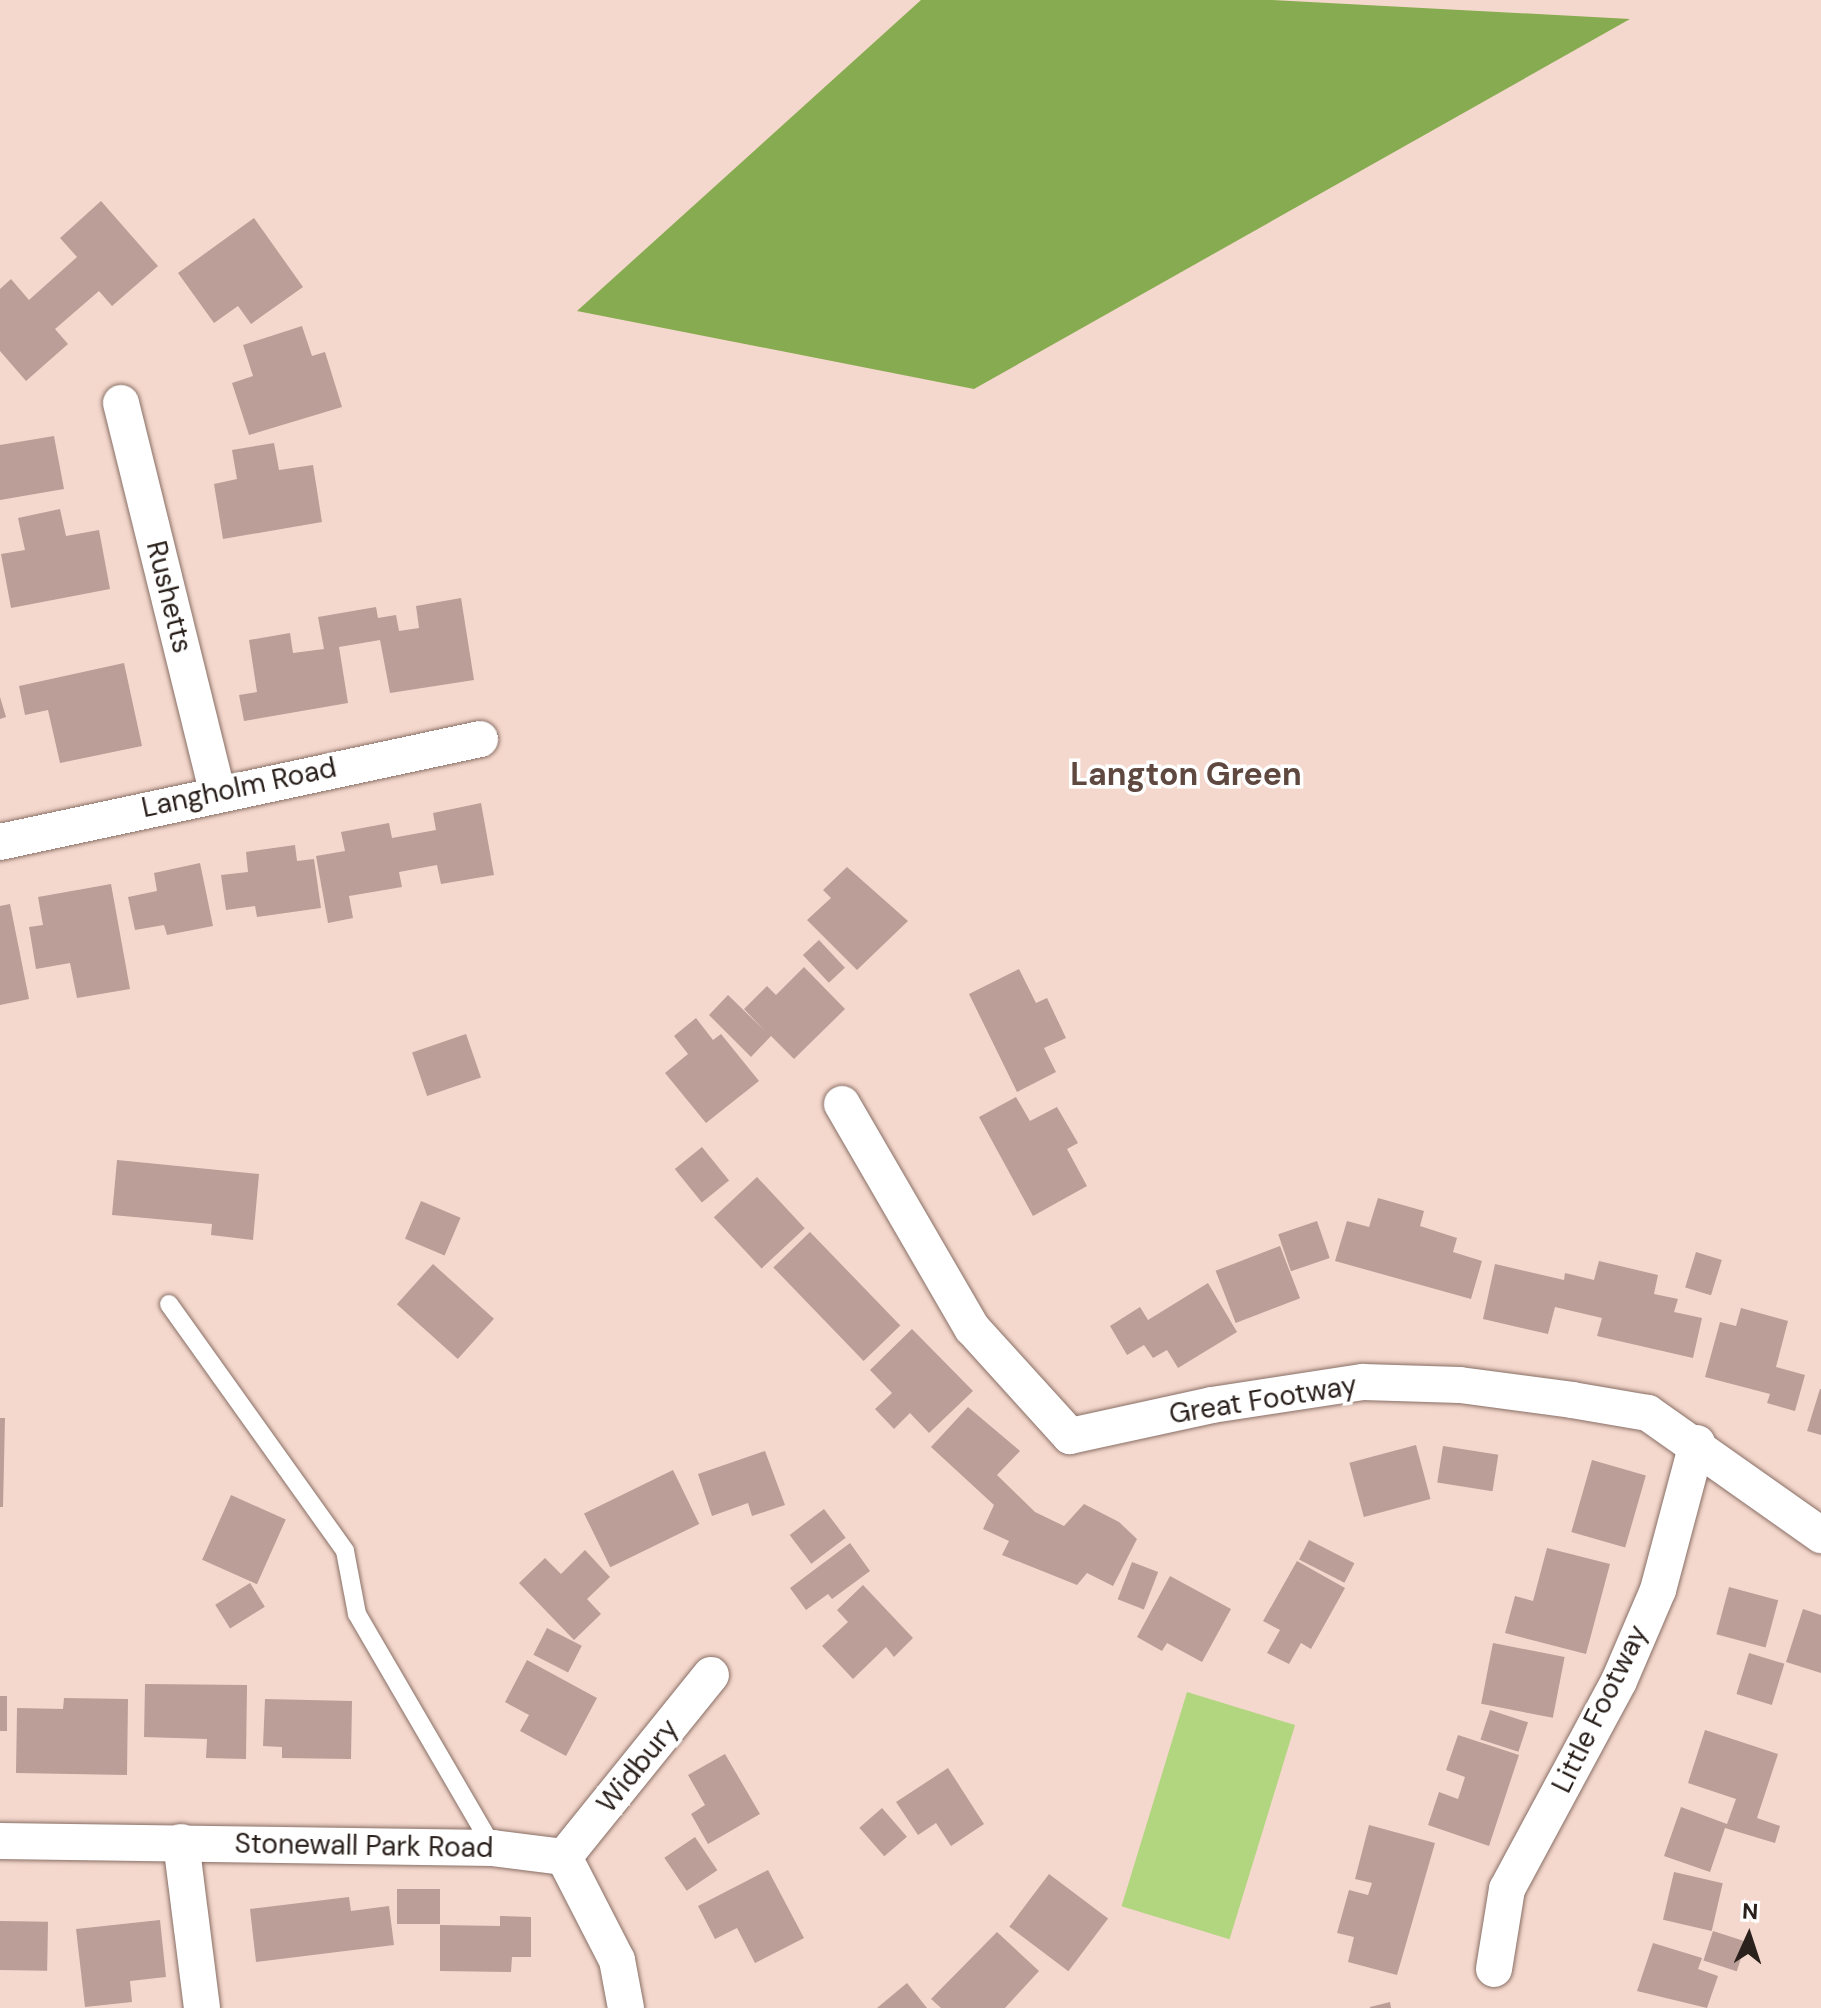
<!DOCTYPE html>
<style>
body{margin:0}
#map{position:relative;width:1821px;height:2008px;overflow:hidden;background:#f5d8cd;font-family:"DM Sans",sans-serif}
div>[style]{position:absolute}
.green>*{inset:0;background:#b2d580;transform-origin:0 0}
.forest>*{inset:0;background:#87ab50}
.building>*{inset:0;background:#ba9e97;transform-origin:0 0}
.roads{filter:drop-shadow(0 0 2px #886f66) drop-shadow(0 0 2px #886f66)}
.service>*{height:18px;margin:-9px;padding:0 9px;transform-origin:9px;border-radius:9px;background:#fff}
.minor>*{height:36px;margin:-18px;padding:0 18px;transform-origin:18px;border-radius:18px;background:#fff}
span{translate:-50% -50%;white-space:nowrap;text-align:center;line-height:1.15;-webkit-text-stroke:7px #fff;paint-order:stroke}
.street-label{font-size:28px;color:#2a201c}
.quarter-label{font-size:32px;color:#5f483f;font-weight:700}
.north{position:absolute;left:1709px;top:1896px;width:80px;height:80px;-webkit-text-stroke:6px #fff;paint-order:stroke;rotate:3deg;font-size:22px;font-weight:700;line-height:32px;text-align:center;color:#2a201c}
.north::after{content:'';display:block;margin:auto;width:28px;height:36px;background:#2a201c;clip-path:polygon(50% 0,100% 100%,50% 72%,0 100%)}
</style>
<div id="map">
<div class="green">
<div style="left:1187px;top:1692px;width:113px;height:224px;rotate:17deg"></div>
</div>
<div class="forest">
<div style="clip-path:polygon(921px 0,1272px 0,1630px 19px,974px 389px,577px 311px)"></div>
</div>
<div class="building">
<div style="clip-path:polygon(101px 201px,158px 266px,112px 306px,99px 291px,55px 329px,68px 344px,26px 381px,0 351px,0 289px,11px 279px,29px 300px,77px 257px,60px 238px)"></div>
<div style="clip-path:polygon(254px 218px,303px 287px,251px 324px,238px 306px,214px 323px,178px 273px)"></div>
<div style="clip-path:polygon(302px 326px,312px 356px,325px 352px,342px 407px,249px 435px,232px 383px,253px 376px,243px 345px)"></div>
<div style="clip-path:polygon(54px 436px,64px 489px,0 500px,0 445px)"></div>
<div style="clip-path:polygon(274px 443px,279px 470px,313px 465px,322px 522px,223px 539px,214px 484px,237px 479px,232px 450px)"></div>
<div style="clip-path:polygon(60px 509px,66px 536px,99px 530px,110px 589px,11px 608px,1px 554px,25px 550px,18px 518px)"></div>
<div style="clip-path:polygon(461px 598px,474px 680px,390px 693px,380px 640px,339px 647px,348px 703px,244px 721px,239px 695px,257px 692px,249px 640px,290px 633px,293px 653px,324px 649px,318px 617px,376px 607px,378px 618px,396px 615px,399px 631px,419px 628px,416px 606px)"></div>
<div style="clip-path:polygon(124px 663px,142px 746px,60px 763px,48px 710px,25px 715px,19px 686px)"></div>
<div style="clip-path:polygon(0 697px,6px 717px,0 719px)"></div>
<div style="clip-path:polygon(481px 803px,494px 875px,441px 884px,437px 865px,399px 872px,402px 887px,349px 896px,353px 918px,328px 923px,316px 856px,345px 851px,341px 832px,389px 823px,392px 838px,436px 830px,433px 813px)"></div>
<div style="clip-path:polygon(295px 845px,297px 861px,314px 859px,321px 908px,257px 917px,255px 906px,226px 910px,221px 875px,248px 872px,246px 852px)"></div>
<div style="clip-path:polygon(200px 863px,213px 926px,167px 935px,164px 925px,135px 930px,128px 897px,157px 891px,154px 873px)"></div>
<div style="clip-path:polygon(847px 867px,908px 921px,857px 970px,807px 920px,831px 898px,823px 890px)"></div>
<div style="clip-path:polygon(111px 884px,130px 989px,77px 998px,70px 963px,36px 969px,29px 927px,43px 925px,38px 897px)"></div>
<div style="clip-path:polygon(10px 904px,29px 999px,0 1005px,0 906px)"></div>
<div style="left:819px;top:940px;width:38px;height:22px;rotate:47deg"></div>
<div style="clip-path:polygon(804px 967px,845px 1009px,794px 1059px,771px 1036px,751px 1057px,709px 1015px,728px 995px,765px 1031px,744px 1009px,767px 986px,776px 995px)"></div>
<div style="clip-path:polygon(1019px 969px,1036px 1003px,1047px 998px,1066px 1038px,1044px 1048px,1056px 1072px,1017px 1092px,969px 994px)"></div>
<div style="clip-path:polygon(696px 1018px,713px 1040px,721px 1034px,759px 1081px,706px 1123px,665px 1073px,688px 1054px,674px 1036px)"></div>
<div style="left:466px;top:1034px;width:46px;height:57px;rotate:71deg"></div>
<div style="clip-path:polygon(1016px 1097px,1030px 1121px,1057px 1107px,1078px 1143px,1067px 1149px,1087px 1186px,1033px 1216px,979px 1117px)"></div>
<div style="left:702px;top:1147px;width:43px;height:35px;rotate:51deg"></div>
<div style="clip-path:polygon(117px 1160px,259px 1174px,253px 1240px,211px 1235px,212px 1224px,112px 1215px)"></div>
<div style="left:757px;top:1177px;width:70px;height:59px;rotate:47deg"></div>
<div style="clip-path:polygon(1378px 1198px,1424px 1211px,1420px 1226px,1457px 1238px,1453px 1252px,1482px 1261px,1471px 1299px,1335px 1261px,1347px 1221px,1369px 1227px)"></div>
<div style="left:421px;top:1201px;width:43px;height:41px;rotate:23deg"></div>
<div style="left:1317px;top:1221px;width:39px;height:41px;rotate:71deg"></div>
<div style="left:810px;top:1232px;width:130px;height:51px;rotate:46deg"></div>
<div style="left:1280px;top:1246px;width:56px;height:69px;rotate:69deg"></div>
<div style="left:1696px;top:1252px;width:27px;height:37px;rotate:17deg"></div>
<div style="clip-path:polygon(1599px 1261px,1658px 1275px,1654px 1294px,1678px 1299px,1674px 1312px,1702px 1318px,1693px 1358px,1597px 1336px,1602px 1318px,1555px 1307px,1548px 1334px,1483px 1319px,1495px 1264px,1564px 1280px,1565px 1273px,1594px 1280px)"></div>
<div style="left:433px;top:1264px;width:82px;height:54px;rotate:42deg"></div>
<div style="clip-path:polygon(1208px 1283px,1237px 1332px,1178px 1368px,1167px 1350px,1153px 1358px,1144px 1345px,1127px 1355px,1110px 1326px,1140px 1307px,1148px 1320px)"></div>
<div style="clip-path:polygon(1741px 1308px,1788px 1321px,1776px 1367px,1805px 1375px,1795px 1411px,1767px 1403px,1770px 1394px,1705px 1377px,1720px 1322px,1736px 1326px)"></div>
<div style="clip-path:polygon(912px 1329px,973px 1391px,929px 1433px,910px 1413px,894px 1429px,875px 1409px,892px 1393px,870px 1370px)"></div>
<div style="clip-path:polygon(1820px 1389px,1821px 1389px,1821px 1435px,1807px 1431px)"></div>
<div style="clip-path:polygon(968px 1407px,1020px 1451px,997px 1475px,1035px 1512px,1064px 1526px,1084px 1504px,1119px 1522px,1137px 1539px,1113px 1586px,1087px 1573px,1077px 1585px,1002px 1555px,1009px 1541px,983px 1529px,994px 1505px,931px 1447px)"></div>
<div style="clip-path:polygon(0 1418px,5px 1418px,3px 1507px,0 1507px)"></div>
<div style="left:1416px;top:1445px;width:56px;height:69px;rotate:75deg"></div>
<div style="left:1443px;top:1446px;width:56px;height:37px;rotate:9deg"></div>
<div style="clip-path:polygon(765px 1451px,785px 1505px,752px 1516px,748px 1503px,712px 1516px,698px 1474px)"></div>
<div style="left:1592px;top:1460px;width:56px;height:75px;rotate:16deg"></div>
<div style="left:673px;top:1470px;width:60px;height:99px;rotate:64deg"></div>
<div style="left:231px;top:1495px;width:60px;height:71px;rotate:24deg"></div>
<div style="left:824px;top:1509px;width:36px;height:43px;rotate:53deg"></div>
<div style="left:1309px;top:1540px;width:51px;height:22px;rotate:27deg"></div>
<div style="clip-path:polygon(850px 1543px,870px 1571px,832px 1599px,828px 1594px,806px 1610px,790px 1588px)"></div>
<div style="clip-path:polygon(1547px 1548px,1610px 1564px,1586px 1654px,1505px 1633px,1515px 1596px,1533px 1601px)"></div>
<div style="clip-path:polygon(585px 1550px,610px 1577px,587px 1599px,601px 1614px,574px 1640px,519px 1583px,545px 1558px,561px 1574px)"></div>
<div style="clip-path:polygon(1297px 1561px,1345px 1588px,1311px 1649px,1301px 1643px,1289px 1664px,1267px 1653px,1280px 1630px,1263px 1621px)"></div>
<div style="left:1132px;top:1562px;width:28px;height:40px;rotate:21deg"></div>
<div style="clip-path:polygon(1170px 1576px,1231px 1609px,1202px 1662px,1167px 1643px,1162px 1651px,1137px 1637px)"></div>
<div style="left:250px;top:1583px;width:28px;height:41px;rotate:58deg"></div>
<div style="clip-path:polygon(863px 1585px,913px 1638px,894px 1657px,886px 1647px,853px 1679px,822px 1646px,848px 1622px,837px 1610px)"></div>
<div style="left:1729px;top:1587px;width:51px;height:49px;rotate:15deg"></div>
<div style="clip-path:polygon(1803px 1609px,1821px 1615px,1821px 1673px,1786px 1662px)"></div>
<div style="left:547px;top:1628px;width:39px;height:30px;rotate:27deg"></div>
<div style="left:1493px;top:1643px;width:73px;height:62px;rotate:11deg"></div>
<div style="left:1749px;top:1653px;width:37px;height:43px;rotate:17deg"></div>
<div style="clip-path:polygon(527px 1660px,597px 1698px,566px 1756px,520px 1731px,529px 1715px,505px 1702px)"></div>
<div style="clip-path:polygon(145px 1684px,247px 1685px,246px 1759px,206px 1758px,207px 1739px,144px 1737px)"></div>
<div style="left:0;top:1696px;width:7px;height:35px"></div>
<div style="clip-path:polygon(64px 1698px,128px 1699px,127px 1775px,16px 1773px,17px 1708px,63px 1709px)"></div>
<div style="clip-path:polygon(265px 1699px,352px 1701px,351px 1759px,282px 1758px,282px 1747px,263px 1746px)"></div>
<div style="left:1490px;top:1710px;width:40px;height:31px;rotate:18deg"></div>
<div style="clip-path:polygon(1705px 1730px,1778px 1754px,1757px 1818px,1780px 1826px,1775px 1843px,1725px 1828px,1710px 1872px,1664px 1856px,1681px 1807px,1727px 1824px,1736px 1799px,1688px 1783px)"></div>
<div style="clip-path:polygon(1458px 1735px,1519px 1755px,1489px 1846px,1428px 1825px,1439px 1792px,1458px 1799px,1465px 1777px,1446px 1770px)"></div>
<div style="clip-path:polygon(725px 1754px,760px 1814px,708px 1844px,691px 1814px,705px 1805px,688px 1775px)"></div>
<div style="clip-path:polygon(948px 1768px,984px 1824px,951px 1846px,936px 1823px,918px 1835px,896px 1802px)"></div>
<div style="left:882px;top:1808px;width:38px;height:30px;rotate:49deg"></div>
<div style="clip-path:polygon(1369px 1825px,1435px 1843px,1397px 1975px,1348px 1962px,1354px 1937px,1337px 1933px,1349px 1890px,1368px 1895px,1372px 1883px,1355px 1879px)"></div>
<div style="left:695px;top:1837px;width:40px;height:37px;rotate:56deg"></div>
<div style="clip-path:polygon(768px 1870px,804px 1938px,755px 1963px,737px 1928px,715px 1939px,698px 1906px)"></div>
<div style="left:1674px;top:1872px;width:50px;height:49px;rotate:13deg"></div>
<div style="left:1049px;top:1874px;width:74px;height:66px;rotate:37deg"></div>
<div style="left:397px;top:1889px;width:43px;height:35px"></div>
<div style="clip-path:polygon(349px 1897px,351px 1911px,389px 1906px,394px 1945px,256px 1962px,250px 1909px)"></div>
<div style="clip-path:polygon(500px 1916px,531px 1917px,531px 1957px,512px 1957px,511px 1972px,440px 1971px,440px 1925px,500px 1926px)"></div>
<div style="clip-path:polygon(160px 1920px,166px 1977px,130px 1981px,132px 2002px,85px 2007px,76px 1929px)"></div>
<div style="left:0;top:1921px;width:48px;height:49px;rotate:1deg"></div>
<div style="left:1713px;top:1931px;width:35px;height:31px;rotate:18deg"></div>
<div style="clip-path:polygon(997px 1932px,1039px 1971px,1005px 2008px,941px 2008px,931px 1999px)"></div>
<div style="clip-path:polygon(1653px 1943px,1702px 1958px,1698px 1969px,1718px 1976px,1707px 2008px,1637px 1991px)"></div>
<div style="clip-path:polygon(907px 1983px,927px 2008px,877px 2008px)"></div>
<div style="clip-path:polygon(1390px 2002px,1391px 2008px,1370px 2008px,1370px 2007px)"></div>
</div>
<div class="roads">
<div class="service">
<div style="left:169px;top:1304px;width:303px;rotate:54.5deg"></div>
<div style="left:345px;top:1551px;width:64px;rotate:79.2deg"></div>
<div style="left:357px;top:1614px;width:271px;rotate:59.8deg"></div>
</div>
<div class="minor">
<div style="left:121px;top:403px;width:400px;rotate:76.1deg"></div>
<div style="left:0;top:842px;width:491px;rotate:-12.1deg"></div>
<div style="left:842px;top:1104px;width:259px;rotate:59.9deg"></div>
<div style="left:972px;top:1328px;width:146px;rotate:47.8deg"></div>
<div style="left:1070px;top:1436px;width:145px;rotate:-12.3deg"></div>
<div style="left:1212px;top:1405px;width:153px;rotate:-8.7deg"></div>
<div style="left:1363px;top:1382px;width:97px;rotate:1.8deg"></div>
<div style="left:1460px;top:1385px;width:113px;rotate:7.6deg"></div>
<div style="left:1572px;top:1400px;width:77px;rotate:9.7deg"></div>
<div style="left:1648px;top:1413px;width:212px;rotate:35.2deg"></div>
<div style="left:0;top:1841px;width:493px;rotate:0.8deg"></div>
<div style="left:493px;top:1848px;width:72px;rotate:7.2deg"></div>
<div style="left:564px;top:1857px;width:116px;rotate:62.8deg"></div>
<div style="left:617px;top:1960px;width:49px;rotate:79.4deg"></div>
<div style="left:181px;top:1842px;width:167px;rotate:82.8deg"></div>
<div style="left:564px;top:1857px;width:234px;rotate:-51.1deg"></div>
<div style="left:1494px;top:1969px;width:81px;rotate:-80.8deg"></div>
<div style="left:1507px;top:1889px;width:236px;rotate:-61.7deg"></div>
<div style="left:1619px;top:1681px;width:99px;rotate:-66.8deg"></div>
<div style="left:1658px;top:1590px;width:152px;rotate:-75.1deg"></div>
</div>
</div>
<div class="street-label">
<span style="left:169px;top:597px;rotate:76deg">Rushetts</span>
<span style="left:239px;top:788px;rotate:-12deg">Langholm Road</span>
<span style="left:1263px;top:1400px;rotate:-9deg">Great Footway</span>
<span style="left:1600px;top:1709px;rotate:-64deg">Little Footway</span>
<span style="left:638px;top:1766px;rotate:-51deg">Widbury</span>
<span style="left:364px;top:1846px;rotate:1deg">Stonewall Park Road</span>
</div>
<div class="quarter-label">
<span style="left:1186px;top:774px">Langton Green</span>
</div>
<div class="north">N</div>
</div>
